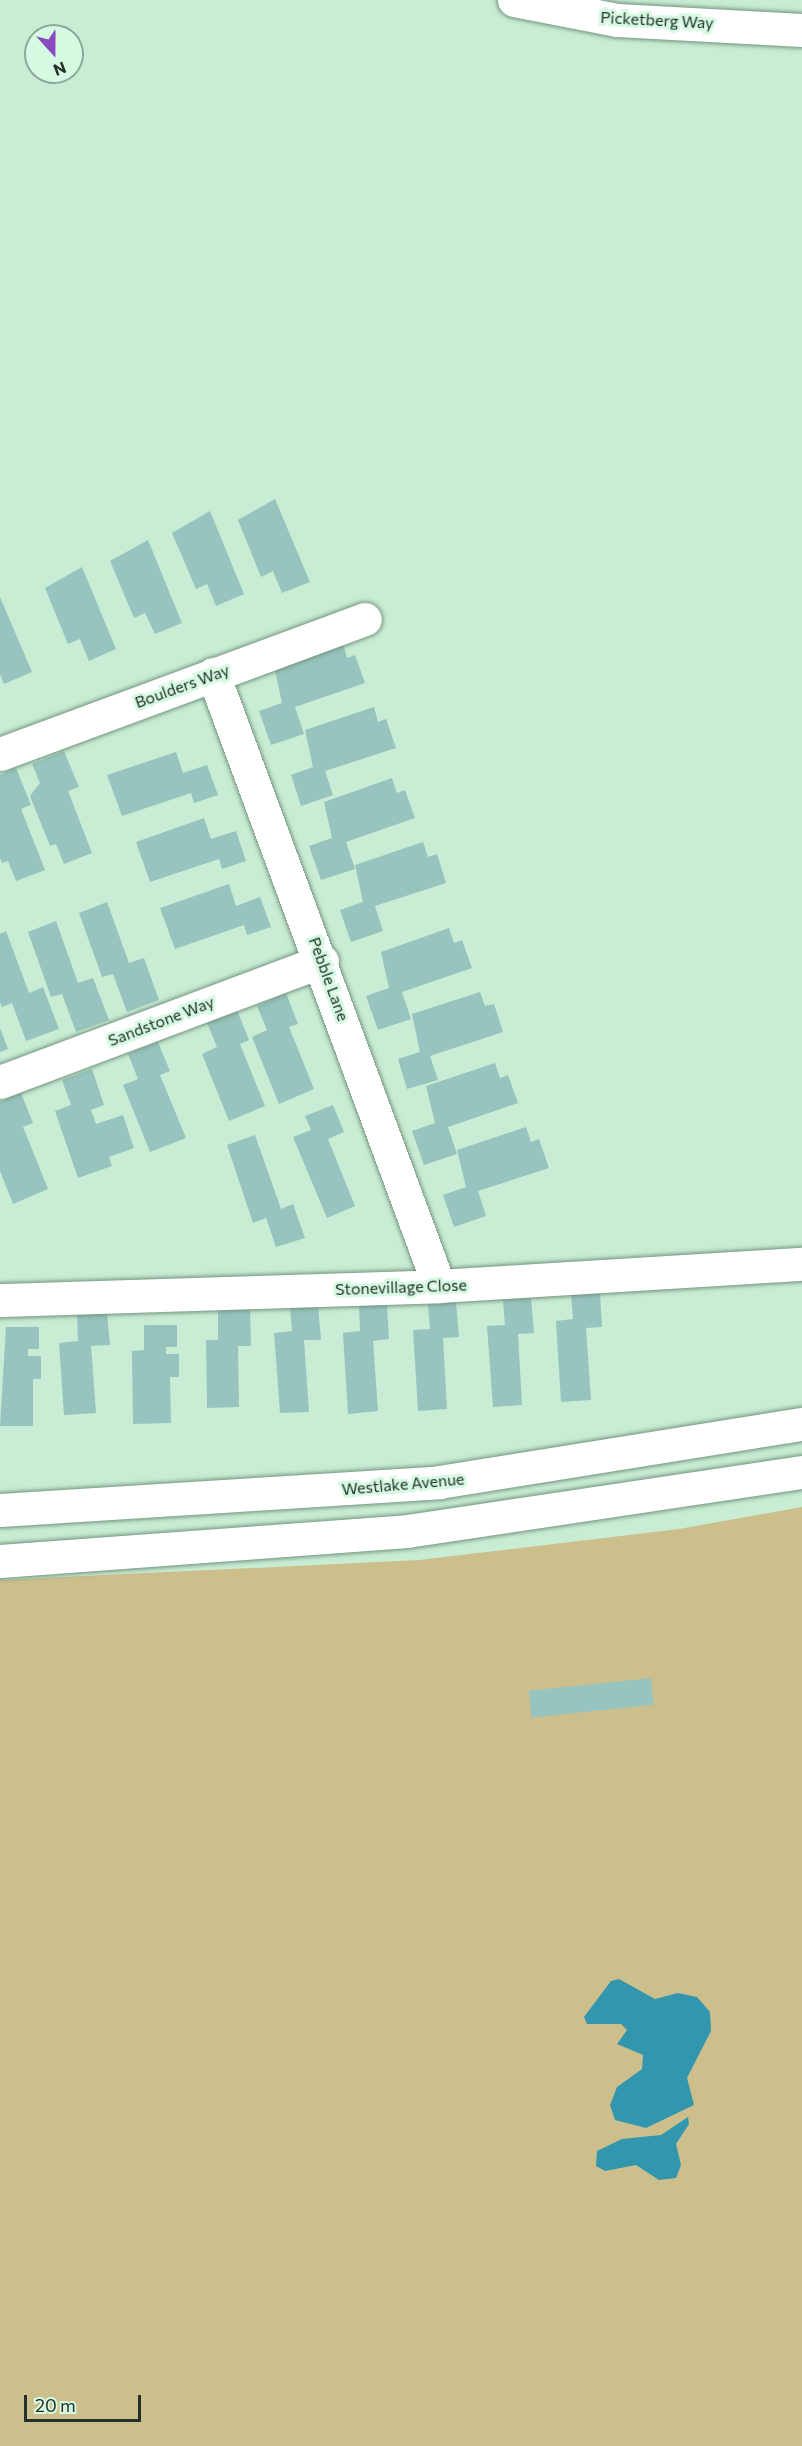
<!DOCTYPE html>
<style>
body{margin:0}
#map{position:relative;width:802px;height:2446px;overflow:hidden;background:#c9ecd4;font-family:Commissioner,sans-serif}
div>[style]{position:absolute}
.green>*{inset:0;background:#ccbf8c}
.water>*{inset:0;background:#3196ae}
.building>*{inset:0;background:#97c4be;transform-origin:0 0}
.roads{filter:drop-shadow(0 0 2px #74947f) drop-shadow(0 0 2px #74947f)}
.minor>*{height:33px;margin:-16.5px;padding:0 16.5px;transform-origin:16.5px;border-radius:16.5px;background:#fff}
span{translate:-50% -50%;white-space:nowrap;text-align:center;line-height:1.15;-webkit-text-stroke:6px #d6f9e1;paint-order:stroke}
.street-label{font-size:16px;color:#233128}
.north{position:absolute;left:24px;top:24px;width:60px;height:60px;box-sizing:border-box;background:#d6f9e1;border:2px solid #8ea997;border-radius:50%;rotate:159deg;font-size:16px;font-weight:700;line-height:24px;text-align:center;color:#233128}
.north::after{content:'';display:block;margin:auto;width:21px;height:27px;background:#8a4abf;clip-path:polygon(50% 0,100% 100%,50% 72%,0 100%)}
.scale{position:absolute;left:24px;top:2395px;width:117px;height:27px;box-sizing:border-box;border:3px solid #233128;border-top:0;padding-left:8px;font-size:18px;line-height:21px;white-space:nowrap;color:#233128;-webkit-text-stroke:4px #d6f9e1;paint-order:stroke}
</style>
<div id="map">
<div class="green">
<div style="clip-path:polygon(802px 1507px,802px 2446px,0 2446px,0 1580px,419px 1560px,679px 1529px)"></div>
</div>
<div class="water">
<div style="clip-path:polygon(619px 1979px,655px 1999px,678px 1993px,697px 1997px,710px 2012px,711px 2031px,687px 2078px,694px 2105px,646px 2128px,615px 2120px,610px 2105px,617px 2087px,642px 2069px,643px 2055px,617px 2044px,627px 2030px,621px 2024px,587px 2024px,584px 2017px,611px 1981px)"></div>
<div style="clip-path:polygon(688px 2117px,689px 2124px,676px 2144px,681px 2165px,676px 2178px,659px 2180px,636px 2165px,605px 2171px,596px 2166px,597px 2151px,622px 2139px,661px 2135px)"></div>
</div>
<div class="building">
<div style="clip-path:polygon(275px 499px,310px 582px,282px 593px,273px 571px,261px 577px,238px 520px)"></div>
<div style="clip-path:polygon(210px 511px,244px 594px,216px 606px,207px 584px,196px 589px,172px 533px)"></div>
<div style="clip-path:polygon(148px 540px,182px 623px,155px 634px,145px 613px,134px 618px,110px 561px)"></div>
<div style="clip-path:polygon(82px 567px,116px 649px,89px 661px,80px 639px,68px 644px,45px 588px)"></div>
<div style="clip-path:polygon(0 597px,32px 672px,4px 684px,0 674px)"></div>
<div style="clip-path:polygon(343px 643px,347px 658px,355px 655px,365px 683px,295px 707px,304px 734px,271px 745px,259px 711px,282px 703px,274px 666px)"></div>
<div style="clip-path:polygon(374px 707px,378px 722px,386px 719px,396px 748px,325px 771px,333px 795px,301px 806px,291px 775px,313px 767px,305px 730px)"></div>
<div style="clip-path:polygon(64px 751px,79px 787px,68px 791px,92px 853px,64px 864px,56px 844px,50px 846px,30px 796px,40px 783px,32px 764px)"></div>
<div style="clip-path:polygon(176px 752px,183px 773px,207px 765px,218px 795px,194px 803px,191px 793px,122px 816px,107px 775px)"></div>
<div style="clip-path:polygon(16px 768px,31px 805px,21px 809px,45px 870px,16px 881px,8px 861px,2px 863px,0 858px,0 775px)"></div>
<div style="clip-path:polygon(392px 778px,397px 793px,405px 790px,415px 818px,346px 842px,355px 869px,321px 880px,309px 846px,332px 838px,324px 802px)"></div>
<div style="clip-path:polygon(204px 818px,211px 839px,236px 831px,246px 861px,222px 869px,219px 859px,150px 882px,136px 842px)"></div>
<div style="clip-path:polygon(423px 842px,428px 857px,437px 854px,446px 883px,375px 906px,383px 931px,351px 942px,340px 910px,363px 902px,355px 865px)"></div>
<div style="clip-path:polygon(229px 884px,236px 906px,260px 897px,271px 927px,247px 935px,244px 925px,175px 949px,160px 908px)"></div>
<div style="clip-path:polygon(107px 902px,129px 963px,144px 958px,159px 1000px,127px 1012px,113px 974px,102px 977px,79px 913px)"></div>
<div style="clip-path:polygon(56px 921px,78px 983px,93px 978px,109px 1020px,76px 1032px,62px 994px,51px 997px,28px 932px)"></div>
<div style="clip-path:polygon(449px 928px,454px 943px,462px 940px,472px 968px,402px 992px,411px 1019px,378px 1030px,366px 996px,389px 988px,381px 952px)"></div>
<div style="clip-path:polygon(6px 931px,29px 993px,43px 987px,59px 1029px,26px 1041px,12px 1003px,2px 1007px,0 1002px,0 934px)"></div>
<div style="clip-path:polygon(480px 992px,485px 1006px,494px 1004px,503px 1032px,430px 1056px,438px 1080px,407px 1089px,398px 1059px,420px 1052px,412px 1014px)"></div>
<div style="clip-path:polygon(286px 993px,298px 1024px,289px 1027px,314px 1089px,279px 1104px,252px 1037px,267px 1030px,257px 1006px)"></div>
<div style="clip-path:polygon(237px 1010px,249px 1040px,240px 1044px,265px 1106px,229px 1121px,202px 1054px,217px 1047px,207px 1023px)"></div>
<div style="clip-path:polygon(0 1028px,8px 1049px,0 1052px)"></div>
<div style="clip-path:polygon(158px 1042px,170px 1071px,160px 1075px,186px 1138px,150px 1152px,123px 1085px,138px 1079px,128px 1054px)"></div>
<div style="clip-path:polygon(495px 1063px,500px 1078px,508px 1075px,518px 1103px,448px 1127px,457px 1154px,424px 1165px,412px 1131px,435px 1123px,426px 1086px)"></div>
<div style="clip-path:polygon(92px 1069px,104px 1105px,91px 1110px,96px 1124px,123px 1115px,134px 1148px,109px 1157px,112px 1166px,78px 1178px,55px 1111px,71px 1105px,62px 1080px)"></div>
<div style="clip-path:polygon(21px 1093px,33px 1123px,23px 1127px,48px 1189px,13px 1204px,0 1171px,0 1102px)"></div>
<div style="clip-path:polygon(333px 1105px,344px 1132px,328px 1139px,355px 1206px,327px 1218px,293px 1137px,311px 1130px,305px 1116px)"></div>
<div style="clip-path:polygon(526px 1127px,531px 1142px,539px 1139px,549px 1168px,478px 1191px,486px 1216px,454px 1227px,443px 1195px,466px 1187px,457px 1150px)"></div>
<div style="clip-path:polygon(255px 1135px,281px 1209px,293px 1204px,305px 1238px,276px 1247px,266px 1218px,253px 1223px,227px 1145px)"></div>
<div style="clip-path:polygon(600px 1292px,602px 1327px,586px 1328px,591px 1400px,561px 1402px,556px 1321px,573px 1319px,571px 1294px)"></div>
<div style="clip-path:polygon(531px 1298px,534px 1333px,518px 1334px,522px 1405px,493px 1407px,487px 1326px,505px 1325px,503px 1300px)"></div>
<div style="clip-path:polygon(456px 1302px,459px 1337px,443px 1338px,447px 1409px,418px 1411px,413px 1330px,430px 1329px,428px 1304px)"></div>
<div style="clip-path:polygon(318px 1304px,321px 1340px,304px 1340px,309px 1412px,280px 1413px,274px 1333px,292px 1331px,290px 1307px)"></div>
<div style="clip-path:polygon(387px 1304px,389px 1339px,373px 1341px,378px 1411px,348px 1414px,343px 1333px,360px 1331px,359px 1306px)"></div>
<div style="clip-path:polygon(218px 1307px,250px 1307px,251px 1346px,238px 1346px,239px 1407px,207px 1408px,206px 1340px,218px 1340px)"></div>
<div style="clip-path:polygon(107px 1313px,110px 1345px,91px 1346px,96px 1413px,64px 1415px,59px 1343px,78px 1341px,77px 1315px)"></div>
<div style="clip-path:polygon(144px 1325px,177px 1325px,177px 1347px,166px 1347px,166px 1354px,179px 1354px,179px 1377px,170px 1377px,171px 1423px,133px 1424px,132px 1351px,144px 1350px)"></div>
<div style="clip-path:polygon(6px 1327px,39px 1327px,39px 1349px,28px 1349px,28px 1356px,41px 1356px,41px 1379px,33px 1379px,33px 1426px,0 1426px)"></div>
<div style="left:651px;top:1678px;width:27px;height:123px;rotate:84deg"></div>
</div>
<div class="roads">
<div class="minor">
<div style="left:514px;top:0;width:105px;rotate:11deg"></div>
<div style="left:617px;top:20px;width:185px;rotate:3.1deg"></div>
<div style="left:213px;top:674px;width:652px;rotate:69.73deg"></div>
<div style="left:0;top:754px;width:389px;rotate:-20.3deg"></div>
<div style="left:0;top:1082px;width:344px;rotate:-20.6deg"></div>
<div style="left:0;top:1300px;width:439px;rotate:-1.8deg"></div>
<div style="left:439px;top:1286px;width:364px;rotate:-3.5deg"></div>
<div style="left:0;top:1510px;width:440px;rotate:-3.6deg"></div>
<div style="left:439px;top:1482px;width:368px;rotate:-9.1deg"></div>
<div style="left:0;top:1561px;width:408px;rotate:-4.2deg"></div>
<div style="left:407px;top:1531px;width:399px;rotate:-8.5deg"></div>
</div>
</div>
<div class="street-label">
<span style="left:657px;top:20px;rotate:3deg">Picketberg Way</span>
<span style="left:182px;top:686px;rotate:-20deg">Boulders Way</span>
<span style="left:329px;top:979px;rotate:70deg">Pebble Lane</span>
<span style="left:161px;top:1021px;rotate:-21deg">Sandstone Way</span>
<span style="left:401px;top:1287px;rotate:-2deg">Stonevillage Close</span>
<span style="left:403px;top:1484px;rotate:-5deg">Westlake Avenue</span>
</div>
<div class="north">N</div>
<div class="scale">20 m</div>
</div>
